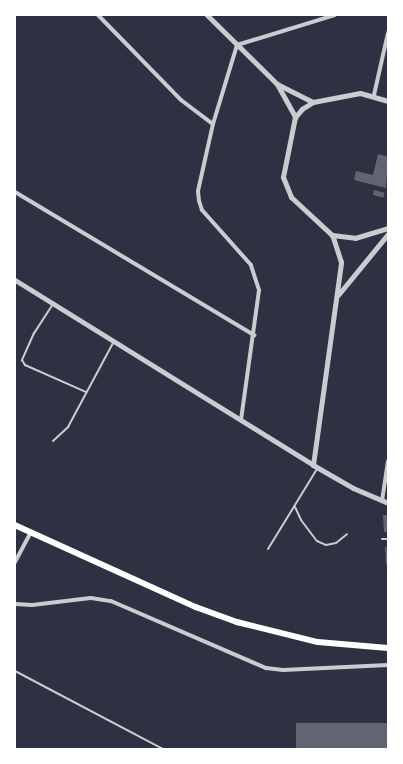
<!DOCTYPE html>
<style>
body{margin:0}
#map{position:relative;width:403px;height:764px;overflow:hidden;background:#2d3142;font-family:Lato,sans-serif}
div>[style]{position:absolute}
.building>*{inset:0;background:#626471;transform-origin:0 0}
.service>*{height:2px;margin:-1px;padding:0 1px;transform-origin:1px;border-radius:1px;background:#caccd0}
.minor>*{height:4px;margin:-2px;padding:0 2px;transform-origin:2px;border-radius:2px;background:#caccd0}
.tertiary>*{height:5px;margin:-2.5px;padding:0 2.5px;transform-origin:2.5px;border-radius:2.5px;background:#caccd0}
.secondary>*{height:5.5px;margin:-2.75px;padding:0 2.75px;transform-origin:2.75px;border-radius:2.75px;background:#fff}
span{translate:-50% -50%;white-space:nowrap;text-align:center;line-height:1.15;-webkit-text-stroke:5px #fff;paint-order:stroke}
.frame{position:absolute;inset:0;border:16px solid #fff;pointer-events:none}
</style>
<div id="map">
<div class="building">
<div style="clip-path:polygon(378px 154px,388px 157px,386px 188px,354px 180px,356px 171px,373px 175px)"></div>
<div style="left:374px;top:190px;width:11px;height:5px;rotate:15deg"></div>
<div style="clip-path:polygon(383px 515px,388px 515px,388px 532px,384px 532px)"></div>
<div style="clip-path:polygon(385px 547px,388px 547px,388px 564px,386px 564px)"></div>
<div style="left:388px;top:723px;width:26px;height:92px;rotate:90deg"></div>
</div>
<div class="service">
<div style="left:53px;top:304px;width:35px;rotate:123deg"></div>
<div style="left:34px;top:333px;width:30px;rotate:114deg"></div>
<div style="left:22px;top:360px;width:6px;rotate:59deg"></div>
<div style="left:25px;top:365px;width:67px;rotate:23.9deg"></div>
<div style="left:53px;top:441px;width:21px;rotate:-43deg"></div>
<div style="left:68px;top:427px;width:95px;rotate:-61.8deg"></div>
<div style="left:295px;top:507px;width:14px;rotate:65deg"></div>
<div style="left:301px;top:520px;width:26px;rotate:53deg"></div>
<div style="left:317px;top:541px;width:10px;rotate:24deg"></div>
<div style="left:326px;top:545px;width:10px;rotate:-11deg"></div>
<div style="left:336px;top:543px;width:14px;rotate:-39deg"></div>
<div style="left:382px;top:539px;width:6px"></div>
<div style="left:268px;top:549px;width:94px;rotate:-58.5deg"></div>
<div style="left:15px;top:671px;width:167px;rotate:27.8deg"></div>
</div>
<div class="minor">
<div style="left:98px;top:15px;width:119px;rotate:45.7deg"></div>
<div style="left:181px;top:100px;width:40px;rotate:37deg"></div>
<div style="left:374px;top:95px;width:64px;rotate:-77.3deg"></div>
<div style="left:15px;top:192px;width:279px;rotate:30.9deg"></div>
<div style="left:241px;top:420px;width:131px;rotate:-82.1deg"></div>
<div style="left:259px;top:290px;width:26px;rotate:-108deg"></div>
<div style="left:251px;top:265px;width:74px;rotate:-131.7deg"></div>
<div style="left:202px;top:210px;width:9px;rotate:-108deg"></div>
<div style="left:199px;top:201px;width:10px;rotate:-96deg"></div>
<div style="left:198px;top:191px;width:69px;rotate:-77.4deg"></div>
<div style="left:213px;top:124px;width:83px;rotate:-73.1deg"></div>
<div style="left:237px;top:45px;width:102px;rotate:-17deg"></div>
<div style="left:382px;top:501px;width:40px;rotate:-81.5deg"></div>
<div style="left:15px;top:562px;width:34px;rotate:-62deg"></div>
<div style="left:15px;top:604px;width:17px;rotate:3deg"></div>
<div style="left:32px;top:605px;width:59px;rotate:-6.8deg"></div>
<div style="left:91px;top:598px;width:20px;rotate:9deg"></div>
<div style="left:111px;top:601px;width:169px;rotate:23.4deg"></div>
<div style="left:266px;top:668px;width:17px;rotate:7deg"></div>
<div style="left:283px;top:670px;width:105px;rotate:-2.7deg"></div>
</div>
<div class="tertiary">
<div style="left:207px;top:15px;width:98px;rotate:44.6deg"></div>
<div style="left:277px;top:84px;width:38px;rotate:61deg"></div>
<div style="left:277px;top:84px;width:40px;rotate:26.6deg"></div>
<div style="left:388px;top:101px;width:29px;rotate:-164deg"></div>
<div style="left:360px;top:93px;width:48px;rotate:169.2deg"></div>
<div style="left:313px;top:102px;width:13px;rotate:148deg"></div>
<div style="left:302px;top:109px;width:11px;rotate:131deg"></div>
<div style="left:295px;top:117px;width:61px;rotate:101.3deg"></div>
<div style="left:283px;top:177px;width:22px;rotate:68deg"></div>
<div style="left:291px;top:197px;width:56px;rotate:42.8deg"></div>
<div style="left:332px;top:235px;width:23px;rotate:7deg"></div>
<div style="left:355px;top:238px;width:34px;rotate:-17deg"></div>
<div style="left:15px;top:280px;width:351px;rotate:31.8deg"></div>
<div style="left:313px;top:465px;width:46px;rotate:29.9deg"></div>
<div style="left:353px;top:488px;width:38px;rotate:23deg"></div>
<div style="left:338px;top:295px;width:79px;rotate:-50.7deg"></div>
<div style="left:313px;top:465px;width:205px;rotate:-82.1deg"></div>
<div style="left:341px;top:262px;width:28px;rotate:-108deg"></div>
</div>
<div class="secondary">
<div style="left:15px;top:525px;width:199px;rotate:24.4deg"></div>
<div style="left:196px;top:607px;width:44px;rotate:20.1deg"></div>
<div style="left:237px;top:622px;width:83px;rotate:13.9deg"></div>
<div style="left:318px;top:642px;width:70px;rotate:4.9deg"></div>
</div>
<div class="frame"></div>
</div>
